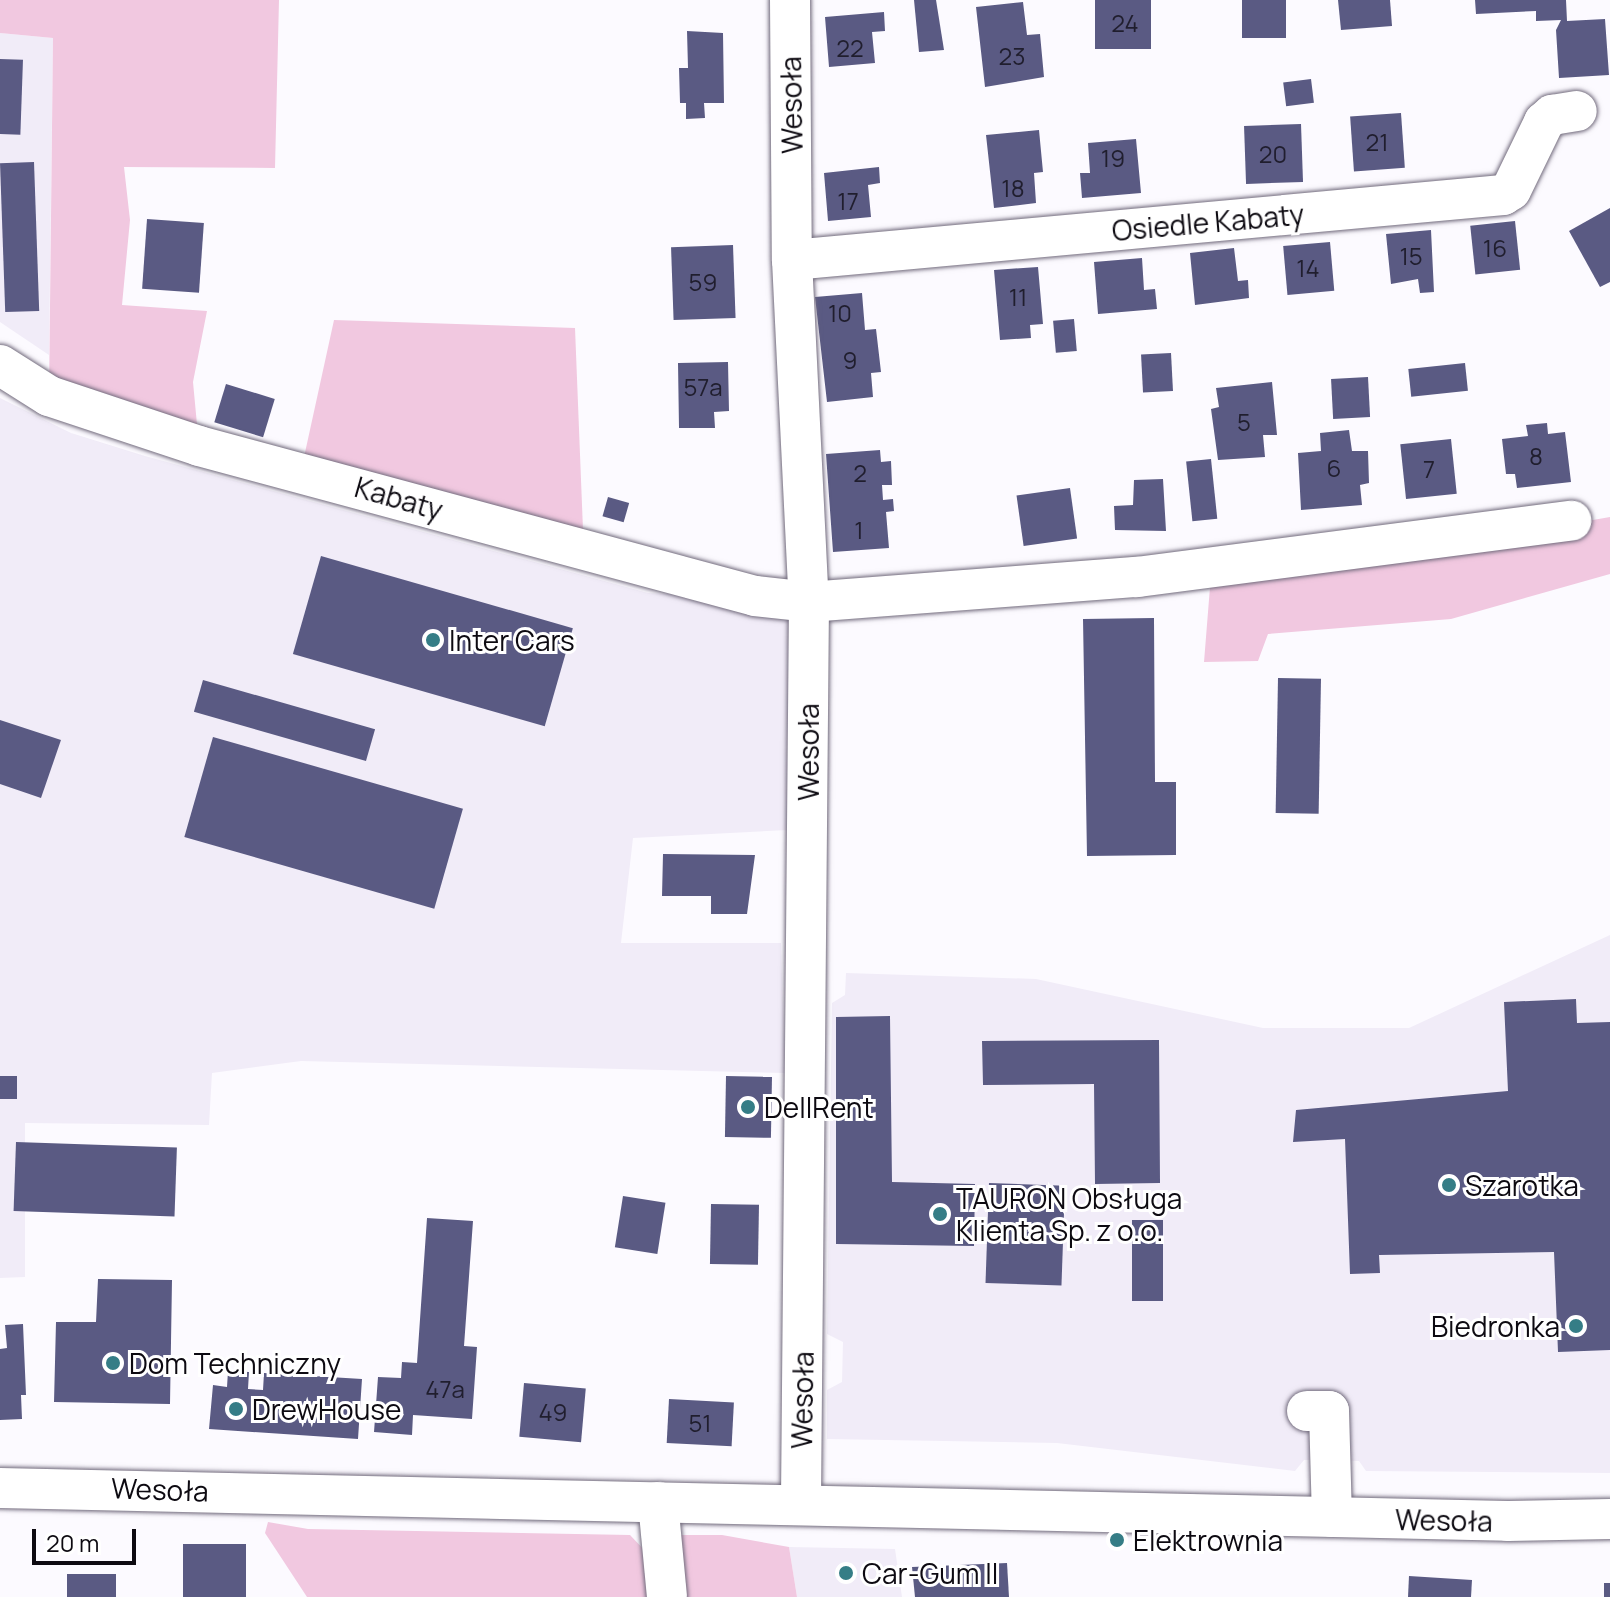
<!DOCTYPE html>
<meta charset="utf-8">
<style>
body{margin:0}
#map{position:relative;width:1610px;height:1597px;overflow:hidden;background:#fcfaff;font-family:Manrope,sans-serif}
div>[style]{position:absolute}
.built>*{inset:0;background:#f1ecf8}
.green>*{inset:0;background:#f1c8e0}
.building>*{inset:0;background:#5a5a83;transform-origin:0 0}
.roads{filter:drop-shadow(0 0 2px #726b7d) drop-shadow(0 0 2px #726b7d)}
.minor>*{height:40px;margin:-20px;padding:0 20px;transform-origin:20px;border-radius:20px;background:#fff}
.dots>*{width:22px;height:22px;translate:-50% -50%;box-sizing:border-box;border:4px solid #fff;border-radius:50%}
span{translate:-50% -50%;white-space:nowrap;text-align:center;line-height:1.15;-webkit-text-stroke:6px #fff;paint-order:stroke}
.number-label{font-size:24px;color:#201e2e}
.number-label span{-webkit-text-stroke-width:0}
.street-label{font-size:28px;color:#0d0a11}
.poi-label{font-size:28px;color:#0d0a11}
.left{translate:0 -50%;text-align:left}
.right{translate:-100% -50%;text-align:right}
.scale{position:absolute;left:32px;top:1529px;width:104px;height:36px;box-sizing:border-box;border:4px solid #0d0a11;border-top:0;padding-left:10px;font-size:24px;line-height:28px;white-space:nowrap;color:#0d0a11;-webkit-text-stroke:6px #fff;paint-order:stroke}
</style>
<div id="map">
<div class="built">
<div style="clip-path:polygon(0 33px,53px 38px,49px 355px,0 322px)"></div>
<div style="clip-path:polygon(0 398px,71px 433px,145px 456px,648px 593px,809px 602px,787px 830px,633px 838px,621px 943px,781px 943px,785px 1073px,301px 1061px,212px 1073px,209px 1125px,25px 1123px,25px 1277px,0 1278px)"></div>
<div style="clip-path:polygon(1610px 935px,1610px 1473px,1366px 1471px,1359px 1461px,1331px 1460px,1304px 1460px,1295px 1471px,1057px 1443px,827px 1439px,827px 1390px,842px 1382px,843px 1342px,827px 1334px,832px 1003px,845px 995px,846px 973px,1036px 979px,1263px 1028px,1409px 1028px)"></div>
<div style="clip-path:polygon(789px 1547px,895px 1549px,902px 1597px,797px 1597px)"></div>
</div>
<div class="green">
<div style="clip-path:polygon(0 0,279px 0,275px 168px,124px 167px,130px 220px,122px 305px,207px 311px,193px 382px,199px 446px,49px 396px,53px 38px,0 33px)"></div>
<div style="clip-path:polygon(334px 320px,575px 328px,583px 530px,301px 471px)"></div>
<div style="clip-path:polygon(1610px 517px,1610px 574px,1451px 619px,1268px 634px,1258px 661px,1204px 662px,1210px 587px)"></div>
<div style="clip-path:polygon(268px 1522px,308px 1529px,630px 1535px,649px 1555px,653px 1597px,307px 1597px,265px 1533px)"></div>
<div style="clip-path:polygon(661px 1535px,722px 1535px,789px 1547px,797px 1597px,667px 1597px)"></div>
</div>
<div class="building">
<div style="clip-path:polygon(914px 0,936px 0,944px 50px,919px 52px)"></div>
<div style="left:1095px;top:0;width:56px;height:49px"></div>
<div style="left:1242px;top:0;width:44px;height:38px"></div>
<div style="clip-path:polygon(1338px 0,1390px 0,1392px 26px,1341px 30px)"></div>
<div style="clip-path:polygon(1475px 0,1566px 0,1567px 21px,1605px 19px,1609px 75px,1559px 78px,1556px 30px,1561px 20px,1536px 21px,1536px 11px,1476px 14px)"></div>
<div style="clip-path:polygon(1023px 2px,1027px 35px,1040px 34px,1044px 77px,985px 87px,976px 7px)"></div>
<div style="clip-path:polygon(884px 12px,885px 31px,872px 32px,875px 63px,829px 67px,825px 17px)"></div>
<div style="clip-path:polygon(687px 31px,723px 33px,724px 103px,704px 103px,705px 118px,686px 119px,686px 103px,680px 103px,679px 68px,688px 68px)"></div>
<div style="left:0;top:59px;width:23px;height:75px;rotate:2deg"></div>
<div style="left:1311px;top:79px;width:24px;height:28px;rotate:83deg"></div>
<div style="left:1401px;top:113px;width:55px;height:51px;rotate:86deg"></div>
<div style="left:1301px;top:124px;width:58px;height:57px;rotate:88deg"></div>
<div style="clip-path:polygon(1039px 130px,1043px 172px,1034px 173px,1036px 203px,994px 208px,986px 135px)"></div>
<div style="clip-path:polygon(1136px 139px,1141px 193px,1082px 198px,1080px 173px,1090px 173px,1088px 143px)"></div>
<div style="left:34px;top:162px;width:149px;height:34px;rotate:88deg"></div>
<div style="clip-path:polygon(879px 167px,880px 183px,868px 185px,871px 217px,828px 221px,824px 173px)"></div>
<div style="clip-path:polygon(1610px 208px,1610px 282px,1600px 287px,1569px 231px)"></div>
<div style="left:147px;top:219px;width:57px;height:70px;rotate:4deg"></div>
<div style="left:1515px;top:221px;width:49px;height:45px;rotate:84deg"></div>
<div style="clip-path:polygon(1431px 230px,1434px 292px,1420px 293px,1418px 279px,1391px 284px,1386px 234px)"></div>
<div style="left:1330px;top:242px;width:49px;height:47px;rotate:85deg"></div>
<div style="left:733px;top:245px;width:73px;height:62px;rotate:88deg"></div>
<div style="clip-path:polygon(1234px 248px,1238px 281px,1248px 280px,1249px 298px,1195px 305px,1190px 253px)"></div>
<div style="clip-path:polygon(1142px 258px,1144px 290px,1155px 289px,1157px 309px,1098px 314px,1094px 262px)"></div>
<div style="clip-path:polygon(1038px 267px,1043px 324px,1030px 325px,1031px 338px,1000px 340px,994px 270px)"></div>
<div style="clip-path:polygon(862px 293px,865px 330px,876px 329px,881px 372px,871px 373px,873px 397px,827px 402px,815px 297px)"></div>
<div style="left:1074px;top:319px;width:32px;height:21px;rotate:85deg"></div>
<div style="left:1171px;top:353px;width:38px;height:30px;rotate:87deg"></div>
<div style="clip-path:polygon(728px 362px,729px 411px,714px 412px,715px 428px,679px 428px,678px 363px)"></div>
<div style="left:1465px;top:363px;width:28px;height:57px;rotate:84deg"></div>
<div style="left:1368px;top:377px;width:40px;height:37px;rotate:87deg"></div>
<div style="clip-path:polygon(1272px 382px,1277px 435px,1263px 435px,1265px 457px,1218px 460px,1211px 409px,1219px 407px,1216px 388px)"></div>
<div style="left:226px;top:384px;width:51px;height:40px;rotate:17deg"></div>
<div style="clip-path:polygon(1547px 423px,1548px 434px,1565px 432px,1571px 482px,1517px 488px,1515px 474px,1506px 474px,1502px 439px,1528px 436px,1526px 425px)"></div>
<div style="clip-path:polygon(1349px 430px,1352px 451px,1368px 451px,1369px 483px,1360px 485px,1362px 505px,1301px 510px,1298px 453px,1321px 451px,1320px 433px)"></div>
<div style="left:1451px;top:439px;width:55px;height:51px;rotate:84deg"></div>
<div style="clip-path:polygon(880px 450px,881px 462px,891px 461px,892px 485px,882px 485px,883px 500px,893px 499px,894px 511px,886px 512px,889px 548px,833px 552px,826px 454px)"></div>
<div style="left:1211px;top:459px;width:60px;height:25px;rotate:84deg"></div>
<div style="clip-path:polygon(1163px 479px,1166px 531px,1115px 530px,1114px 506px,1133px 505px,1134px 480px)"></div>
<div style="left:1070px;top:488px;width:51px;height:54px;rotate:82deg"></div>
<div style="left:608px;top:497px;width:22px;height:20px;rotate:16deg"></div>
<div style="left:321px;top:556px;width:262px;height:102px;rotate:16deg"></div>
<div style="clip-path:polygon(1154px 618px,1155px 782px,1176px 782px,1176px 855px,1087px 856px,1083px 619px)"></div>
<div style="left:1278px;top:678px;width:43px;height:135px;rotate:1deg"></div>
<div style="left:203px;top:680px;width:179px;height:33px;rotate:16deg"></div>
<div style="clip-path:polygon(0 720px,61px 740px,41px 798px,0 784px)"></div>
<div style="left:213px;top:737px;width:260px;height:104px;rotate:16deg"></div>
<div style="clip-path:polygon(663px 854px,755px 855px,747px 914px,711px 914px,711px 896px,662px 896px)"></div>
<div style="clip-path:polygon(1576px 999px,1577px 1023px,1610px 1022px,1610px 1350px,1558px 1352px,1554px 1252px,1379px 1255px,1380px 1273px,1350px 1274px,1345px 1139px,1293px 1142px,1296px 1110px,1508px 1091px,1504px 1002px)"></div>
<div style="clip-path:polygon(890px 1016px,892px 1182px,975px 1184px,974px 1246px,836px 1244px,836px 1017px)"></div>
<div style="clip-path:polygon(1159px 1040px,1160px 1183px,1095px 1184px,1094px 1084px,983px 1085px,982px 1041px)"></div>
<div style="left:0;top:1076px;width:17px;height:23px"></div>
<div style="left:726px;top:1076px;width:46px;height:61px;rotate:1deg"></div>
<div style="left:16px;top:1142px;width:161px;height:69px;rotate:2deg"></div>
<div style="left:989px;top:1183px;width:76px;height:100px;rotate:2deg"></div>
<div style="left:623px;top:1196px;width:43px;height:52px;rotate:9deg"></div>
<div style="left:711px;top:1204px;width:48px;height:60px;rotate:1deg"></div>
<div style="clip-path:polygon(427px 1218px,473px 1221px,464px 1346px,477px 1347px,472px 1419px,413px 1415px,412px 1435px,374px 1432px,378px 1377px,401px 1378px,402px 1362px,417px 1363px)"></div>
<div style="left:1163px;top:1220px;width:81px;height:31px;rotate:90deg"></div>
<div style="clip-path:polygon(98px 1279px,172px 1280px,170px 1404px,54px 1402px,56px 1322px,96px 1322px)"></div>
<div style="clip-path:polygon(23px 1324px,26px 1395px,21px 1395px,22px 1419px,0 1420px,0 1349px,7px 1348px,5px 1325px)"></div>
<div style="clip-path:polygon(228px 1371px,249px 1372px,248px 1389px,263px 1390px,264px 1373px,362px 1379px,358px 1439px,209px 1429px,213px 1385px,227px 1387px)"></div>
<div style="left:524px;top:1383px;width:62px;height:54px;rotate:5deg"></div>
<div style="left:669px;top:1399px;width:65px;height:44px;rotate:3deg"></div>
<div style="left:183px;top:1544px;width:63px;height:53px"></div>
<div style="clip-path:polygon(1007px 1563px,1009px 1597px,915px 1597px,912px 1567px)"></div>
<div style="left:116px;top:1574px;width:23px;height:49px;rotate:90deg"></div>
<div style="clip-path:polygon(1409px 1576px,1472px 1580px,1471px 1597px,1408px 1597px)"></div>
<div style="left:1604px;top:1583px;width:6px;height:14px"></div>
</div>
<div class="roads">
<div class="minor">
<div style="left:790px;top:0;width:260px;rotate:89.6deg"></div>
<div style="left:792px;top:260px;width:342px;rotate:87.2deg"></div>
<div style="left:809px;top:602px;width:903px;rotate:90.51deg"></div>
<div style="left:792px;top:260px;width:714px;rotate:-5.22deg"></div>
<div style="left:1503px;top:195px;width:9px;rotate:-32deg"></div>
<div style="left:1511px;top:190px;width:76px;rotate:-64.1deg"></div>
<div style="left:1544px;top:122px;width:11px;rotate:-41deg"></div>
<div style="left:1552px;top:115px;width:25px;rotate:-9deg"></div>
<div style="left:0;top:365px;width:58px;rotate:32.3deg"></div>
<div style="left:49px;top:396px;width:158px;rotate:18.4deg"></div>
<div style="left:199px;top:446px;width:576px;rotate:15.1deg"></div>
<div style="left:755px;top:596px;width:54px;rotate:6.3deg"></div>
<div style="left:809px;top:602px;width:329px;rotate:-4.4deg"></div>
<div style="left:1137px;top:577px;width:438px;rotate:-7.4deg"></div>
<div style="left:1307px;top:1411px;width:22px"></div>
<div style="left:1329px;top:1411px;width:106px;rotate:88.4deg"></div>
<div style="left:0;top:1488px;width:1507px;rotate:1.25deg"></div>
<div style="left:1507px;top:1521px;width:103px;rotate:-1.1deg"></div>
<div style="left:658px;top:1502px;width:95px;rotate:84.6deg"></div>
</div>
</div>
<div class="dots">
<div style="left:433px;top:640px;background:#357d86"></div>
<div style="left:748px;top:1107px;background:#357d86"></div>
<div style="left:1449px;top:1185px;background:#357d86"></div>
<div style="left:940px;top:1214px;background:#357d86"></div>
<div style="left:1576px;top:1326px;background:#357d86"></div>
<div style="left:113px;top:1363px;background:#357d86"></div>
<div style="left:236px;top:1409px;background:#357d86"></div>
<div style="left:1117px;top:1540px;background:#357d86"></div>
<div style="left:846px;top:1573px;background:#357d86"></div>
</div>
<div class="number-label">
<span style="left:1125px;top:23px">24</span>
<span style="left:850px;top:48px">22</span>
<span style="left:1012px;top:56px">23</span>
<span style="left:1377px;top:142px">21</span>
<span style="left:1273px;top:154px">20</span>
<span style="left:1113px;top:158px">19</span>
<span style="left:1013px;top:188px">18</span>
<span style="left:848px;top:201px">17</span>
<span style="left:1495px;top:248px">16</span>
<span style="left:1411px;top:256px">15</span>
<span style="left:1308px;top:268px">14</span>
<span style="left:703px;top:282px">59</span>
<span style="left:1018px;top:297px">11</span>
<span style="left:840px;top:313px">10</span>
<span style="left:850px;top:360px">9</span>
<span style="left:703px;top:387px">57a</span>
<span style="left:1244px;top:422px">5</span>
<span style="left:1536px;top:456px">8</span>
<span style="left:1334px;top:468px">6</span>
<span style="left:1429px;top:469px">7</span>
<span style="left:860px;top:473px">2</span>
<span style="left:859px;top:530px">1</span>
<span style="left:445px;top:1389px">47a</span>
<span style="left:553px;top:1412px">49</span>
<span style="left:700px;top:1423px">51</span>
</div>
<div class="street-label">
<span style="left:791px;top:105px;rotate:-91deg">Wesoła</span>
<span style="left:1208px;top:222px;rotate:-5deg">Osiedle Kabaty</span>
<span style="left:399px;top:498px;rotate:16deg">Kabaty</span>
<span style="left:808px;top:752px;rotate:-90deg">Wesoła</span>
<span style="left:802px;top:1400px;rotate:-89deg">Wesoła</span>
<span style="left:160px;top:1489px;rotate:2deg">Wesoła</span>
<span style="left:1444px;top:1520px;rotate:1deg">Wesoła</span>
</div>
<div class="poi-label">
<span class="left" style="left:449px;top:640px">Inter Cars</span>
<span class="left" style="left:764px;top:1107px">DellRent</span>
<span class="left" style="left:1465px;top:1185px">Szarotka</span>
<span class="left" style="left:956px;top:1214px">TAURON Obsługa<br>Klienta Sp. z o.o.</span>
<span class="right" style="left:1560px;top:1326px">Biedronka</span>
<span class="left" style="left:129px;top:1363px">Dom Techniczny</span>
<span class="left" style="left:252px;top:1409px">DrewHouse</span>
<span class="left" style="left:1133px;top:1540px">Elektrownia</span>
<span class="left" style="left:862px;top:1573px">Car-Gum II</span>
</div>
<div class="scale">20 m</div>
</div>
